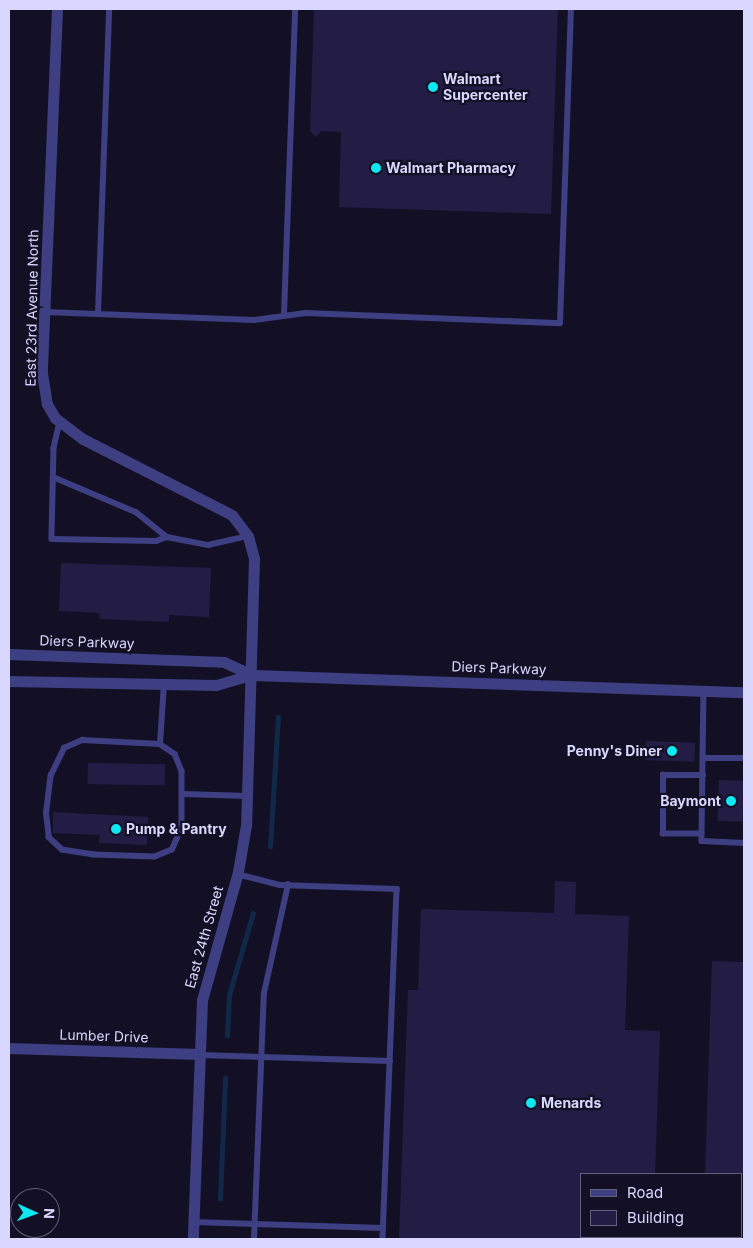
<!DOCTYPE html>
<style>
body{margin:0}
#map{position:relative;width:753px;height:1248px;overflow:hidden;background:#131026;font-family:Inter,sans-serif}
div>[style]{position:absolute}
.stream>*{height:4.5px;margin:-2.25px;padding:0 2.25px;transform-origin:2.25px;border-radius:2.25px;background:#112949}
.building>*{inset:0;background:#231d46;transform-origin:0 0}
.service>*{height:5.5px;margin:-2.75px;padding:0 2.75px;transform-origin:2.75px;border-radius:2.75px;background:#3e3f82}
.minor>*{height:11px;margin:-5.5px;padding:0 5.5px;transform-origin:5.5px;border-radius:5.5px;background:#3e3f82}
.dots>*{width:14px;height:14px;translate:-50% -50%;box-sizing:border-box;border:2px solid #131026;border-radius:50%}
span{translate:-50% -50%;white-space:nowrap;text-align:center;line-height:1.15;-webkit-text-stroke:4.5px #131026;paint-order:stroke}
.poi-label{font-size:14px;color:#d9d7fd;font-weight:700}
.left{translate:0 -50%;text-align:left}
.right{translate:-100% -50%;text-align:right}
.street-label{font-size:14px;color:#d9d7fd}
.frame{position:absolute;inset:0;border:10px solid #d9d7fd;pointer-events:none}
.legend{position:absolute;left:580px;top:1173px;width:162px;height:65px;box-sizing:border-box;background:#131026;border:1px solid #62607c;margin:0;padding:6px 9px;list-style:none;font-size:15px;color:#d9d7fd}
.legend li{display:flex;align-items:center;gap:10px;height:25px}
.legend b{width:25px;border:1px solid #62607c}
.north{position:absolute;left:10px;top:1188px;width:50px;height:50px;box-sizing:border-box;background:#131026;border:1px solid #62607c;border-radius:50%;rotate:92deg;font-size:14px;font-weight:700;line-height:20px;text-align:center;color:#d9d7fd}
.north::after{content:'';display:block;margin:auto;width:18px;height:22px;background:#0de9f3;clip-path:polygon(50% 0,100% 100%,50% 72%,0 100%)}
</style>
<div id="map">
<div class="stream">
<div style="left:270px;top:847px;width:130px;rotate:-86.5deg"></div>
<div style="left:227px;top:1036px;width:41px;rotate:-87.2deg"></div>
<div style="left:229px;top:995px;width:85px;rotate:-73.7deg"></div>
<div style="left:220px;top:1199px;width:121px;rotate:-87.6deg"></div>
</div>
<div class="building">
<div style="clip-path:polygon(314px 9px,558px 9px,551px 214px,339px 207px,341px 132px,321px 131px,316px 137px,310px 131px)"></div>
<div style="clip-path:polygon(61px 563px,211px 568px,209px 617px,169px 615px,169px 622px,99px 619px,100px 613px,59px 611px)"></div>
<div style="left:646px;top:741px;width:49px;height:19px;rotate:2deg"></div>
<div style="left:88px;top:763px;width:77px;height:21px;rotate:1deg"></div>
<div style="left:719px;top:780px;width:25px;height:41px;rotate:2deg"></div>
<div style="clip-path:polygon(53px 812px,148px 817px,147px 845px,99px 843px,100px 835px,53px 833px)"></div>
<div style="clip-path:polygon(555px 881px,576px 882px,575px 914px,629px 916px,625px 1030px,660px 1031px,655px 1174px,582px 1174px,582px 1239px,399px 1239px,408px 990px,418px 990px,421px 909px,554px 913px)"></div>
<div style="clip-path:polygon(712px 961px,744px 962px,744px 1174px,705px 1174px)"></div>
</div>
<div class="service">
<div style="left:45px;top:312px;width:209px;rotate:2.2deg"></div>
<div style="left:254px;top:320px;width:52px;rotate:-7.7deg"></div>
<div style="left:306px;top:313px;width:254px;rotate:2.3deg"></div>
<div style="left:560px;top:323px;width:314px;rotate:-88deg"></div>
<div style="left:98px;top:314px;width:305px;rotate:-87.9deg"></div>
<div style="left:284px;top:314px;width:305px;rotate:-87.9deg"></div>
<div style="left:60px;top:422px;width:27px;rotate:103deg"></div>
<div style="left:54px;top:448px;width:91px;rotate:91.3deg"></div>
<div style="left:52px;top:539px;width:104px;rotate:1.1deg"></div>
<div style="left:156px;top:541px;width:12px;rotate:-20deg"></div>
<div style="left:167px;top:537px;width:42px;rotate:11deg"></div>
<div style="left:208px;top:545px;width:41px;rotate:-12.7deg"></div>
<div style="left:53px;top:477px;width:90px;rotate:22.9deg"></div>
<div style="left:136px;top:512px;width:40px;rotate:39deg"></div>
<div style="left:704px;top:690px;width:151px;rotate:90.8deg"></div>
<div style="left:702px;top:841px;width:42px;rotate:2.7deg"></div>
<div style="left:160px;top:744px;width:18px;rotate:34deg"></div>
<div style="left:175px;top:754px;width:18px;rotate:68deg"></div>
<div style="left:182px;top:771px;width:57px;rotate:90deg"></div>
<div style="left:182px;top:828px;width:24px;rotate:114deg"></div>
<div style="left:172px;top:850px;width:18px;rotate:158deg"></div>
<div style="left:155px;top:857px;width:61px;rotate:-178.1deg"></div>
<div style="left:94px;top:855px;width:32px;rotate:-171deg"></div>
<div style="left:62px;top:850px;width:18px;rotate:-137deg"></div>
<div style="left:49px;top:838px;width:25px;rotate:-97deg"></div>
<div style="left:46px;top:813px;width:38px;rotate:-83deg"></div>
<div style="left:51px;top:775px;width:30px;rotate:-64deg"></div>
<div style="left:64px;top:748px;width:20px;rotate:-24deg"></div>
<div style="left:82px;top:740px;width:78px;rotate:2.9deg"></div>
<div style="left:160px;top:744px;width:60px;rotate:-86.2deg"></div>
<div style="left:704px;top:758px;width:40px"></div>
<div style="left:184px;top:794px;width:63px;rotate:1.8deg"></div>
<div style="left:702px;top:834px;width:39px;rotate:180deg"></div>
<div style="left:663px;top:834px;width:59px;rotate:-90deg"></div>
<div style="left:663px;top:775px;width:40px"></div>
<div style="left:237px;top:874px;width:44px;rotate:14.3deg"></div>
<div style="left:280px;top:885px;width:117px;rotate:2deg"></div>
<div style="left:397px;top:889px;width:350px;rotate:92.3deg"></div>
<div style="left:200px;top:1055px;width:190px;rotate:1.8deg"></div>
<div style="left:193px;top:1222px;width:190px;rotate:1.8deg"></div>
<div style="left:254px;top:1239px;width:246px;rotate:-87.7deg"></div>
<div style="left:264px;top:993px;width:111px;rotate:-77.5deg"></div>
</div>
<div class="minor">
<div style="left:57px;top:9px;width:364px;rotate:92.4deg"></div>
<div style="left:42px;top:373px;width:31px;rotate:81deg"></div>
<div style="left:47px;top:404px;width:16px;rotate:60deg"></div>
<div style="left:55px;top:418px;width:35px;rotate:37deg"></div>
<div style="left:83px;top:439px;width:167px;rotate:27deg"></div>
<div style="left:232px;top:515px;width:26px;rotate:53deg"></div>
<div style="left:248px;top:536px;width:24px;rotate:75deg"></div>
<div style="left:254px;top:559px;width:266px;rotate:91.7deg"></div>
<div style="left:246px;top:825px;width:48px;rotate:99.7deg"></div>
<div style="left:238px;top:872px;width:133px;rotate:105.7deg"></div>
<div style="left:202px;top:1000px;width:239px;rotate:92.2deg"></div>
<div style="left:9px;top:654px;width:215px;rotate:2.1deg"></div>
<div style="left:224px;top:662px;width:31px;rotate:25deg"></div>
<div style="left:252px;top:675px;width:492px;rotate:2deg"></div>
<div style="left:9px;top:681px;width:207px;rotate:1.1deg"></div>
<div style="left:216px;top:685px;width:37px;rotate:-16deg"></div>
<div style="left:9px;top:1048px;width:190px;rotate:1.8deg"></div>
</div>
<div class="dots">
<div style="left:433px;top:87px;background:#0de9f3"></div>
<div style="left:376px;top:168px;background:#0de9f3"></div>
<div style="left:672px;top:751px;background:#0de9f3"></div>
<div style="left:731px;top:801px;background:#0de9f3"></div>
<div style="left:116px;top:829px;background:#0de9f3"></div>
<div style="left:531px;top:1103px;background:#0de9f3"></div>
</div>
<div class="poi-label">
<span class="left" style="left:443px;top:87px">Walmart<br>Supercenter</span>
<span class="left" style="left:386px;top:168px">Walmart Pharmacy</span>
<span class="right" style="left:662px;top:751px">Penny's Diner</span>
<span class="right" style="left:721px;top:801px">Baymont</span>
<span class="left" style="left:126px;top:829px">Pump &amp; Pantry</span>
<span class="left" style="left:541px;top:1103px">Menards</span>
</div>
<div class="street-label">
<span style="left:32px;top:308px;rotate:-89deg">East 23rd Avenue North</span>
<span style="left:87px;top:642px;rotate:2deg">Diers Parkway</span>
<span style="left:499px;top:668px;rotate:2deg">Diers Parkway</span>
<span style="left:204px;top:937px;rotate:-74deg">East 24th Street</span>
<span style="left:104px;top:1036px;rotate:2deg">Lumber Drive</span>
</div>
<div class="frame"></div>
<ul class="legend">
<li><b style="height:6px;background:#3e3f82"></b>Road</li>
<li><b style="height:14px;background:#231d46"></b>Building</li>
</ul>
<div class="north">N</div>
</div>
